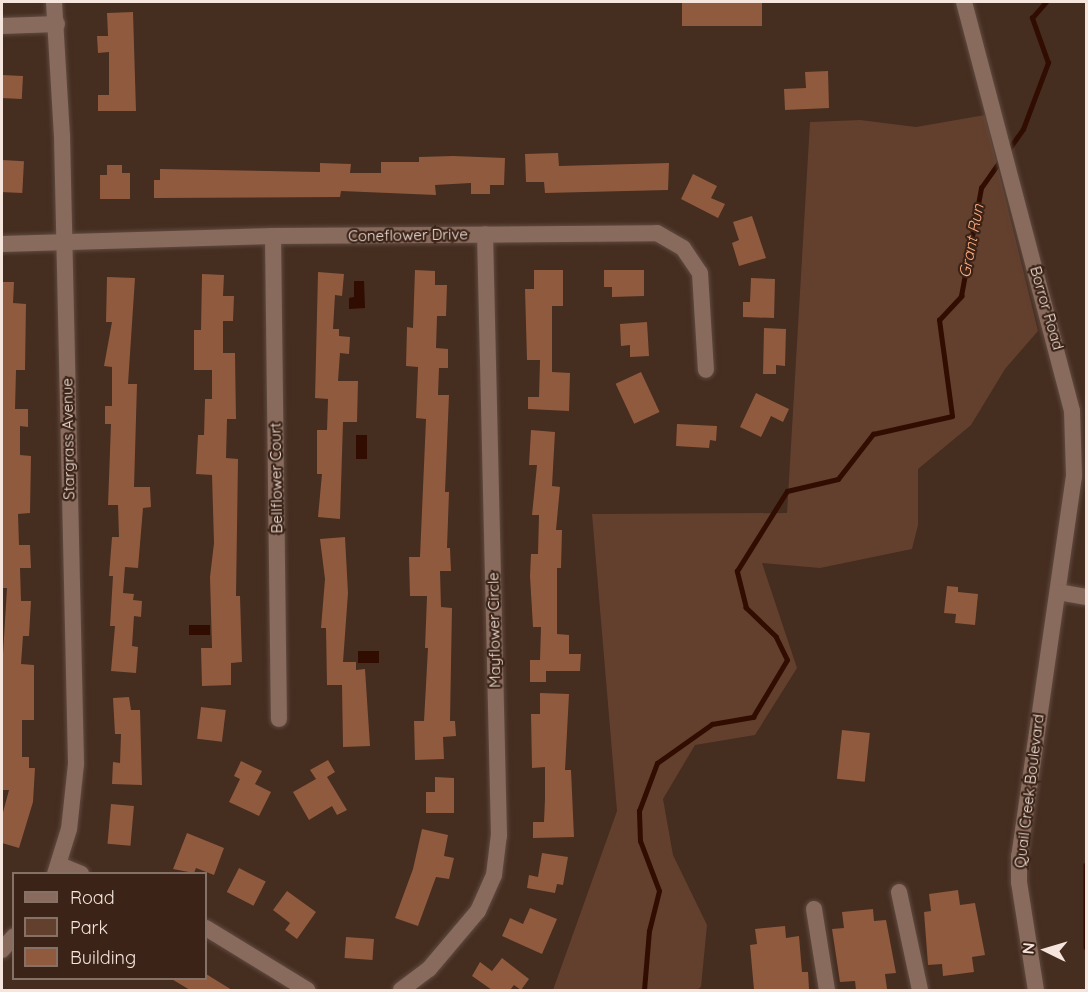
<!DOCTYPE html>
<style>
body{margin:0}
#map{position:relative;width:1088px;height:992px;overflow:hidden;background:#452d20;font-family:Quicksand,sans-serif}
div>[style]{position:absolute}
.green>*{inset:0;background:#633f2d}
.water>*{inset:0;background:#300d00;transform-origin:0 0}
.stream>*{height:4.5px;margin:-2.25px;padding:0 2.25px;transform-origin:2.25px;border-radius:2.25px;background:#300d00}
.building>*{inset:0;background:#905a3e;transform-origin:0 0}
.roads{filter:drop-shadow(0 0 2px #604b40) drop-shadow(0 0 2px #604b40)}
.minor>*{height:16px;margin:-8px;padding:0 8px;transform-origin:8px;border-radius:8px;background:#886b5d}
span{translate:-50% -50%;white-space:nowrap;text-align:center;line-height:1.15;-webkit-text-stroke:4.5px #3b2317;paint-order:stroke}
.street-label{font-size:15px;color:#f5e5dd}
.water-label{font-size:16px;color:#ffad82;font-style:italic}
.frame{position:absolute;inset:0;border:3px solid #f5e5dd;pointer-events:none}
.legend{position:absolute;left:12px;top:872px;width:195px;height:108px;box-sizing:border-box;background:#3b2317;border:2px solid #857166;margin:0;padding:8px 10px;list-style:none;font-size:18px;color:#f5e5dd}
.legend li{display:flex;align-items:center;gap:12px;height:30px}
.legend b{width:30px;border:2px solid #857166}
.north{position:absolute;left:1016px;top:920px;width:60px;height:60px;-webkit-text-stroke:4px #3b2317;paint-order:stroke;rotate:275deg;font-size:16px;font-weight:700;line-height:24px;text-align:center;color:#f5e5dd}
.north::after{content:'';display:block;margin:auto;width:21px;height:27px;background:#f5e5dd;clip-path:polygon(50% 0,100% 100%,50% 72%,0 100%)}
</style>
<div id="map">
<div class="green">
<div style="clip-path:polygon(985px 115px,1038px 331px,1005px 369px,971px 425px,918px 469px,918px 525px,912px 549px,820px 568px,762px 563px,797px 668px,755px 735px,695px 745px,663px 799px,673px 855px,707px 925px,701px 987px,697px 990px,553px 990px,617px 811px,592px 514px,787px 513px,810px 122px,860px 120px,916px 127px)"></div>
</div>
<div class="water">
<div style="clip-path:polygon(354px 281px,364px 281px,365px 308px,349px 309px,349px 298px,354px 297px)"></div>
<div style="left:367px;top:435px;width:24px;height:11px;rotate:90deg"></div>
<div style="left:189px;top:625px;width:21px;height:10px"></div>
<div style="left:379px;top:651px;width:12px;height:21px;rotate:90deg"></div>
</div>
<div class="stream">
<div style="left:1009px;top:149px;width:24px;rotate:-55deg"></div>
<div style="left:1023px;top:129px;width:71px;rotate:-69.3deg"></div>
<div style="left:1048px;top:63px;width:48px;rotate:-109.6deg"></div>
<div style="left:1032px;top:18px;width:21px;rotate:-49deg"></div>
<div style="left:1086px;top:865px;width:82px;rotate:90deg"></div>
<div style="left:644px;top:990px;width:59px;rotate:-85.2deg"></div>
<div style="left:649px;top:931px;width:41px;rotate:-76deg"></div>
<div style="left:659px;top:891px;width:53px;rotate:-110.8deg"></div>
<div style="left:640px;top:841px;width:30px;rotate:-92deg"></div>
<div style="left:639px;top:811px;width:51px;rotate:-69.4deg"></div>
<div style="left:657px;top:763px;width:67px;rotate:-35.3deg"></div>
<div style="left:712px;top:724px;width:42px;rotate:-9.7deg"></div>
<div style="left:753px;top:717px;width:66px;rotate:-59.2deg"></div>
<div style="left:787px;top:660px;width:25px;rotate:-116deg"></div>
<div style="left:776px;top:637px;width:42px;rotate:-136deg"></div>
<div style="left:746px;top:608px;width:38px;rotate:-104deg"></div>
<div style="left:737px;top:571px;width:94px;rotate:-58deg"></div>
<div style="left:787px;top:491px;width:52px;rotate:-13.2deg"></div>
<div style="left:838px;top:479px;width:57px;rotate:-52.1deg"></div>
<div style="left:873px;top:434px;width:81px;rotate:-12.8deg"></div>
<div style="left:952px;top:416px;width:97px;rotate:-97.7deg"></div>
<div style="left:939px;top:320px;width:33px;rotate:-47deg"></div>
<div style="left:961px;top:296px;width:110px;rotate:-79.5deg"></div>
<div style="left:981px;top:188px;width:33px;rotate:-55deg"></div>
</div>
<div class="building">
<div style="left:682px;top:2px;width:80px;height:24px"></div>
<div style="clip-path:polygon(133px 12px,136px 111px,98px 111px,98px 95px,109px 95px,109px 52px,98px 53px,97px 36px,108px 36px,107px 13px)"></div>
<div style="clip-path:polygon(828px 71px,829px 108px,785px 110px,784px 89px,806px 88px,805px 72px)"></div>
<div style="left:2px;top:75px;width:21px;height:23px;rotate:3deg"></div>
<div style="clip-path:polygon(558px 153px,559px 166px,669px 163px,668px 190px,545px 193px,544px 182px,526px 182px,525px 154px)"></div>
<div style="clip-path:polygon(453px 156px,505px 158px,504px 185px,490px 185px,490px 194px,471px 194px,471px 183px,435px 185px,436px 195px,341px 191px,340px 197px,154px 198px,154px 180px,160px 180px,160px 169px,320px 172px,320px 163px,351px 164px,350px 173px,381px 173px,381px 162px,419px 162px,419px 157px)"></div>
<div style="left:2px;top:160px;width:22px;height:32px;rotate:3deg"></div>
<div style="clip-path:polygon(107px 165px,122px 165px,122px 173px,130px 173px,130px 199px,100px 199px,100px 175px,107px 175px)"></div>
<div style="clip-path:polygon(693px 174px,717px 186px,711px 198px,725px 204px,718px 218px,681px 199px)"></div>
<div style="clip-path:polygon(752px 216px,766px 258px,739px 266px,732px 243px,739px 240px,733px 222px)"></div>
<div style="clip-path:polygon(415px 270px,435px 271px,435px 285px,447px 285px,446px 316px,437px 316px,436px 348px,448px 349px,448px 368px,439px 368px,438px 395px,449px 395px,445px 492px,449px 492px,447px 548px,450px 548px,451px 571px,440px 571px,441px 607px,452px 608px,450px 721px,455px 721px,456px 736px,443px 737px,444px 759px,415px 760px,414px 721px,424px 721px,428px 648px,425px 648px,427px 596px,410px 596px,409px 557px,420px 557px,426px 419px,416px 418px,418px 367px,406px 366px,407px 327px,413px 328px)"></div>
<div style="clip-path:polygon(534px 270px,563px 270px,563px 306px,552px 306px,552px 372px,570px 373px,569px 411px,528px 409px,528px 397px,539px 397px,540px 360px,527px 360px,525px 289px,534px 289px)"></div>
<div style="clip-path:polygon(604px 270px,644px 270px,644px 296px,612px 297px,612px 287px,604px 287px)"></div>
<div style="clip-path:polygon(318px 272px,344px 274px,342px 296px,335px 295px,333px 329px,339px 329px,339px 336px,350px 337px,349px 354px,340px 353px,338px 381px,358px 381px,357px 422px,343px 422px,340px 519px,318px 517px,322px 474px,317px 474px,317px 430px,327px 430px,328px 399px,315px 398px)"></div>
<div style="clip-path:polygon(202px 274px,224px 275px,223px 296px,234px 296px,233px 321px,223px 321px,223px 353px,235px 353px,236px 419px,227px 419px,226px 458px,238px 459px,236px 596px,240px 596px,242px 662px,231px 663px,231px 685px,202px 686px,201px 648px,212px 648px,210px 577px,214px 543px,212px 475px,196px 474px,198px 435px,204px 435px,205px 399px,212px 399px,212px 370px,194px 370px,194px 330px,201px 330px)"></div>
<div style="clip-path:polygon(107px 277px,135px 278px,128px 384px,137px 384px,134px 487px,150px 487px,151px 507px,143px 508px,138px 568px,125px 567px,123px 593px,134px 594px,133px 600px,142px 601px,141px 617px,134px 616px,132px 646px,138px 647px,136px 673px,111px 671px,115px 626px,110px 626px,113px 576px,109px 576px,112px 537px,119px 537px,118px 505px,108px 505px,111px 424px,105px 424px,105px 406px,112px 406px,112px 367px,104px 366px,112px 322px,106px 322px)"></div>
<div style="clip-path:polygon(751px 278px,775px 279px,774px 318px,743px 317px,743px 302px,750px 302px)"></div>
<div style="clip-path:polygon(2px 282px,14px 282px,13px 303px,26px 304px,25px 370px,16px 370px,15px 409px,28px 409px,28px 427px,20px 426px,20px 455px,31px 456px,30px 513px,18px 514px,19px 545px,30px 545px,31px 568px,20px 568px,21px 601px,31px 601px,29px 636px,23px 636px,21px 664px,34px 665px,34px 720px,22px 720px,22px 757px,29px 757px,29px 768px,35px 768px,33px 802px,19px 848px,2px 843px,2px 816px,9px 790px,2px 790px,2px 670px,7px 588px,2px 588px)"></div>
<div style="clip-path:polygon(647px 322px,649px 356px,630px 357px,630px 345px,621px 346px,620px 324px)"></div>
<div style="clip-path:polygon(764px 328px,786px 329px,785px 366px,776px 365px,776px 374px,763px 374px)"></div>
<div style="left:641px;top:372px;width:44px;height:28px;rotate:65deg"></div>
<div style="clip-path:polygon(756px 393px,789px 409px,783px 422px,771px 416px,761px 437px,740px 427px)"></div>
<div style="clip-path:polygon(677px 424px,717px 426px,716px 441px,710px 440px,709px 448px,676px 446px)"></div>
<div style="clip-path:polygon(531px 430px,555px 432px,552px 486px,560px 487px,556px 530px,562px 530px,561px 568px,557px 568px,557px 634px,569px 635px,569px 654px,581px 654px,580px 671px,546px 671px,546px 682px,530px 682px,530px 660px,540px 660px,541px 627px,533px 627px,530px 576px,531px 554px,538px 554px,539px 515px,532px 515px,537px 465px,529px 465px)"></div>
<div style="clip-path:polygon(345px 537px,348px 593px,343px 662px,356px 662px,356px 670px,365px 669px,370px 746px,343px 747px,342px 685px,327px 685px,326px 628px,321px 628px,325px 579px,320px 539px)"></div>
<div style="clip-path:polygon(947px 586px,958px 587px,958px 592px,978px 594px,975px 625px,955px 623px,956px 614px,944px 613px)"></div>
<div style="clip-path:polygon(540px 693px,569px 694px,565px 770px,571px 770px,574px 837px,533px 838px,533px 822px,544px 822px,545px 799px,545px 767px,532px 768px,531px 714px,540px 714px)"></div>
<div style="clip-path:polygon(129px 697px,131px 710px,140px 710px,142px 785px,112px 784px,113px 762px,120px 763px,121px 734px,115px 734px,113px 698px)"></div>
<div style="left:201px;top:707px;width:25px;height:32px;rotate:7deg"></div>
<div style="left:842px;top:730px;width:28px;height:49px;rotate:6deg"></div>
<div style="clip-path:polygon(328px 760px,335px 772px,327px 777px,347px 810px,337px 815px,332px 806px,309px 820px,293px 792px,316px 779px,310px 770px)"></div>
<div style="clip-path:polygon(241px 761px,262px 771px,255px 784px,271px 792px,259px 816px,229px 802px,240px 779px,234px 776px)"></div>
<div style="clip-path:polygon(435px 777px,454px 778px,454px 813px,426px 813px,426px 792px,435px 792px)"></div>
<div style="left:111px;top:804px;width:23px;height:40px;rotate:5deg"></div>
<div style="clip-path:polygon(422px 829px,448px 835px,444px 856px,454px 858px,449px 879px,436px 877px,418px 926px,395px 918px,413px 869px)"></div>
<div style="clip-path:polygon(187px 833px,224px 848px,214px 875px,196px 868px,194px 873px,173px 869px)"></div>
<div style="clip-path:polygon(542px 853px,568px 857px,563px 885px,557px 884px,555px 893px,527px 888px,529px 875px,538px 877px)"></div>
<div style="left:239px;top:868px;width:30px;height:27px;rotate:27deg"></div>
<div style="clip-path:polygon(958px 890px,960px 905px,975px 903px,985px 955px,972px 957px,974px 972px,943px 976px,942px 964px,928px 965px,924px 912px,931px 911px,929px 894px)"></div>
<div style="clip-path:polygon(287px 891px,316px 912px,297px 939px,285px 930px,290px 923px,273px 910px)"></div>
<div style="clip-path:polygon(530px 908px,557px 919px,542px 954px,502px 936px,510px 918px,523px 924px)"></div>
<div style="clip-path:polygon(873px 909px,874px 921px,886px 920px,896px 973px,885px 974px,887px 989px,856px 990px,855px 981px,840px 982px,832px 929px,844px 928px,842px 912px)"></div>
<div style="clip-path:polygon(785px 926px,786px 938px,799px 936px,802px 972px,808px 972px,809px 989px,754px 990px,750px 945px,757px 944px,755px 929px)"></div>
<div style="left:346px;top:937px;width:28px;height:21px;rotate:4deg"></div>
<div style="clip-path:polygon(502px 958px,529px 979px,521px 990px,514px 985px,510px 990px,492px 990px,472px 976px,480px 962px,492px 971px)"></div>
<div style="clip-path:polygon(206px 974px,232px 990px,190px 990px,170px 978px,206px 978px)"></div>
</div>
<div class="roads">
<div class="minor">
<div style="left:54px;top:2px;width:134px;rotate:86.6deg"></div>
<div style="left:62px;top:136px;width:628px;rotate:88.72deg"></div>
<div style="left:76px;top:764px;width:65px;rotate:96.1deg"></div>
<div style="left:69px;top:829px;width:47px;rotate:107.3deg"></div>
<div style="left:964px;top:2px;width:423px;rotate:75.2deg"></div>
<div style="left:1072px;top:411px;width:65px;rotate:88.2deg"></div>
<div style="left:1074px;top:476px;width:384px;rotate:98.2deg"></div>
<div style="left:1019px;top:856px;width:26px;rotate:90deg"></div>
<div style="left:1019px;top:882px;width:109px;rotate:81.1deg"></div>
<div style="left:2px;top:26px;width:55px;rotate:-2.1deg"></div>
<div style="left:273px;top:236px;width:483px;rotate:89.3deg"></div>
<div style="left:2px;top:244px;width:271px;rotate:-1.7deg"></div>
<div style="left:273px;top:236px;width:384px;rotate:-0.4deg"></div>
<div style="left:657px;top:233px;width:30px;rotate:30deg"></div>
<div style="left:683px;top:248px;width:30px;rotate:56deg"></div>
<div style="left:700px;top:273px;width:97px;rotate:86.5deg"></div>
<div style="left:1058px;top:592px;width:28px;rotate:10deg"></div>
<div style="left:60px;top:865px;width:23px;rotate:23deg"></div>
<div style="left:899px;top:892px;width:100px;rotate:77.9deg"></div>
<div style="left:814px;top:909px;width:82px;rotate:80.9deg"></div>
<div style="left:206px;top:928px;width:119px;rotate:31.5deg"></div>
<div style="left:2px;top:950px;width:18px;rotate:-49deg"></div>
<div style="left:401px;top:990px;width:35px;rotate:-37deg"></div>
<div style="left:429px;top:969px;width:76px;rotate:-49.8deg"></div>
<div style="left:478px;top:911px;width:39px;rotate:-66deg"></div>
<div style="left:494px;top:875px;width:39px;rotate:-83deg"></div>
<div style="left:499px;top:836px;width:602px;rotate:-91.33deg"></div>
</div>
</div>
<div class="street-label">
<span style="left:408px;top:235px;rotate:-1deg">Coneflower Drive</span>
<span style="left:1047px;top:308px;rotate:74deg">Borror Road</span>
<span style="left:68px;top:439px;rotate:-91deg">Stargrass Avenue</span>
<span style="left:276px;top:478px;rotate:-91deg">Bellflower Court</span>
<span style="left:494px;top:630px;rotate:-91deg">Mayflower Circle</span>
<span style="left:1029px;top:791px;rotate:-83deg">Quail Creek Boulevard</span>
</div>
<div class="water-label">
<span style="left:971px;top:241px;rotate:-79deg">Grant Run</span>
</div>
<div class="frame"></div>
<ul class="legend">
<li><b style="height:8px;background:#886b5d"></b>Road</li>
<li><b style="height:16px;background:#633f2d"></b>Park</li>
<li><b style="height:16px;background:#905a3e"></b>Building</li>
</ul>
<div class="north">N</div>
</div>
